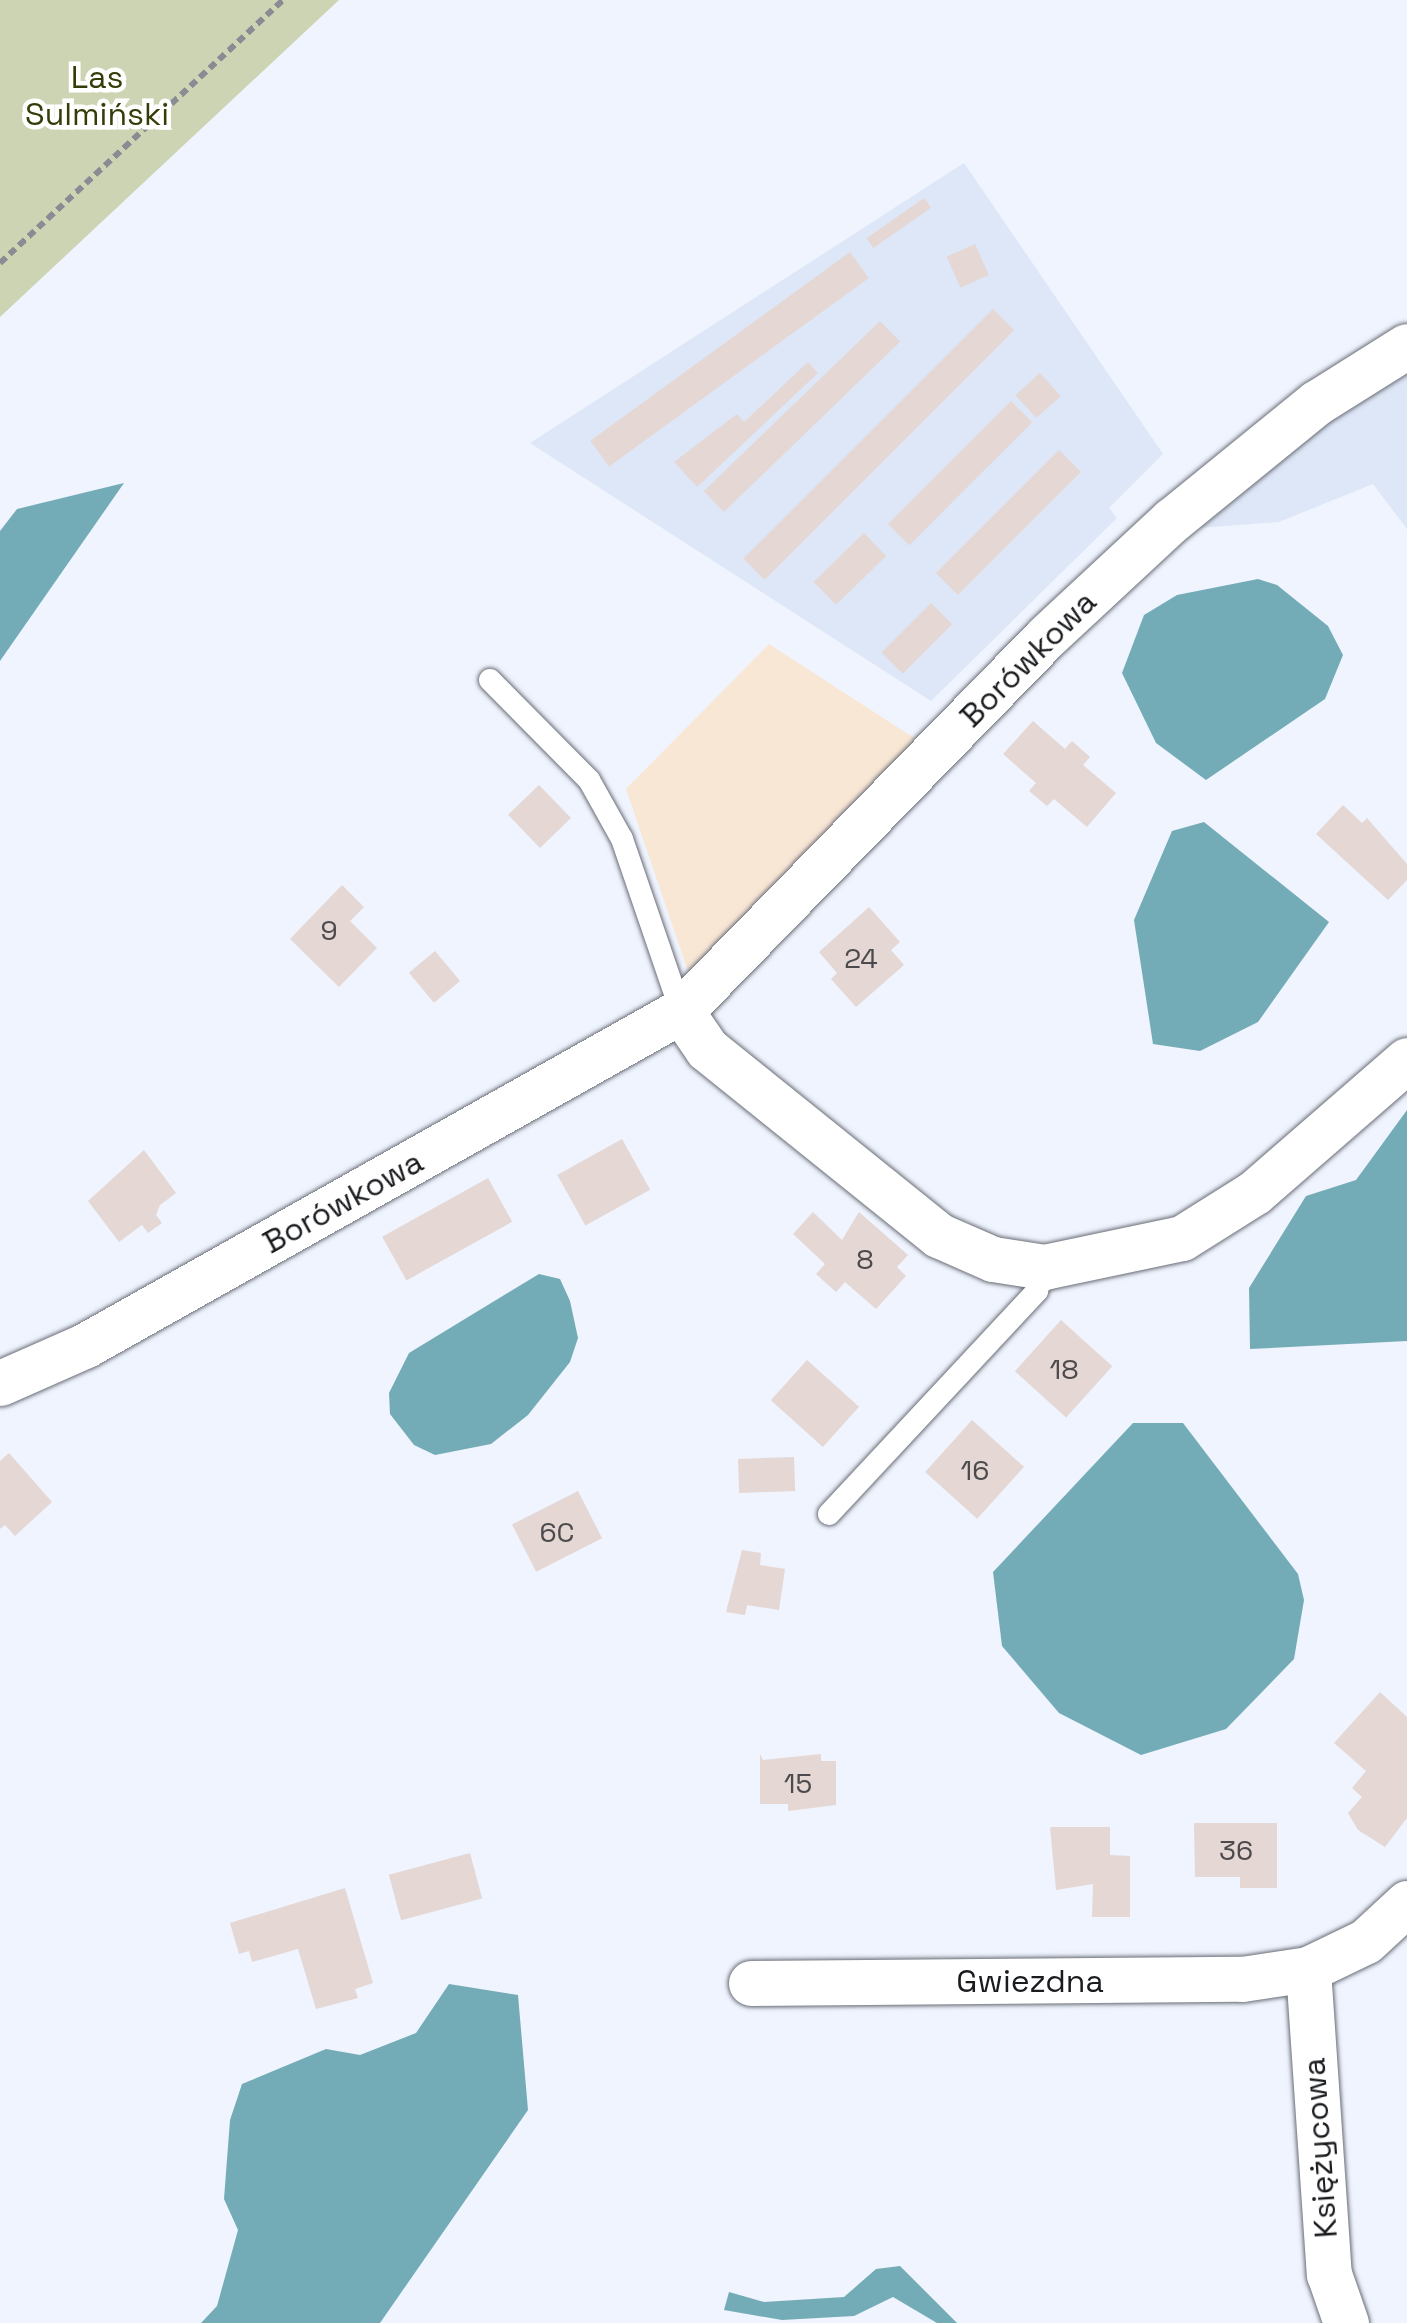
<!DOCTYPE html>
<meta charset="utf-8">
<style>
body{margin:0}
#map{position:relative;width:1407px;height:2323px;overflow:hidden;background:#eff4fe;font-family:"Space Grotesk",sans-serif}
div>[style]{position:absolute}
.built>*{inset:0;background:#dee7f7}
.industrial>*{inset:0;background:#f9e7d6}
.green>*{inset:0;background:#ccd4b3}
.water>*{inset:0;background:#73acb7}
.building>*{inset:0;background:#e4d7d4;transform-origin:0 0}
.path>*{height:6px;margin-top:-3px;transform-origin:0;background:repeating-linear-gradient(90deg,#898c93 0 8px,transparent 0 13px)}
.roads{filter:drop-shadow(0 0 2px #696d76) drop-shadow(0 0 2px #696d76)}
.lane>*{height:22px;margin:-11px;padding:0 11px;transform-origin:11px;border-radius:11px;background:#fff}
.street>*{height:45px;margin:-22.5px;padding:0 22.5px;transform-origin:22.5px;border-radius:22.5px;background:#fff}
span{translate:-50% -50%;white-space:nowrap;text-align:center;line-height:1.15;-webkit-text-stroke:9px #fff;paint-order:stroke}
.number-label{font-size:28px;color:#4c4a4c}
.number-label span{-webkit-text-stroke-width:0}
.park-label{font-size:32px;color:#343d08}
.street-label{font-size:32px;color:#191b1e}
</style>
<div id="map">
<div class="built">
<div style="clip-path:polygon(964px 163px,1163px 454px,1109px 508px,1117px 518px,931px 701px,530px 443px)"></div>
<div style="clip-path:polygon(1407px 369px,1407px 529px,1373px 484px,1279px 522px,1184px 529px,1337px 408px)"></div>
</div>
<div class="industrial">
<div style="clip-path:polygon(769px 644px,925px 745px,692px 983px,626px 789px)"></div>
</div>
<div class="green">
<div style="clip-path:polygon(0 0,339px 0,0 317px)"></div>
</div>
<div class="water">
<div style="clip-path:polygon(124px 483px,0 661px,0 531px,17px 509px)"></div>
<div style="clip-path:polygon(1258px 579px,1277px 585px,1328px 626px,1343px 655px,1325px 699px,1206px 780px,1156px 743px,1122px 673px,1144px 615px,1177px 595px)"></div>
<div style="clip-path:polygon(1204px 822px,1329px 922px,1258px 1022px,1200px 1051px,1153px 1044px,1134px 920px,1172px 831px)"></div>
<div style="clip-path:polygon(1407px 1110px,1407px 1341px,1250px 1349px,1249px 1288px,1306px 1196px,1356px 1180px)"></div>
<div style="clip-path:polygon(539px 1274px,560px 1279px,570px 1301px,578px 1338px,570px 1362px,528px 1415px,491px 1444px,435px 1455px,414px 1445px,390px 1414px,389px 1393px,409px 1353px)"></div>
<div style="clip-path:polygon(1133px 1423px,1183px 1423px,1298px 1574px,1304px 1600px,1294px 1659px,1226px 1729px,1141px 1755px,1059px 1713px,1002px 1646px,993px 1572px)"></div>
<div style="clip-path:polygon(449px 1984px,518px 1995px,528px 2110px,380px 2323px,201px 2323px,217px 2306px,238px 2230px,224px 2199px,230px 2120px,242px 2084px,326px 2049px,360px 2055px,416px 2033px)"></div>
<div style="clip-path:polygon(900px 2266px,957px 2323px,937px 2323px,893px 2297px,854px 2316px,782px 2320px,724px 2310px,729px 2292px,764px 2302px,844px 2297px,876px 2269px)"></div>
</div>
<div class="building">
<div style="left:924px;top:198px;width:12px;height:70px;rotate:55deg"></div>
<div style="left:975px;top:244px;width:34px;height:31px;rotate:66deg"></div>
<div style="left:850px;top:252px;width:32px;height:321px;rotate:54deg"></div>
<div style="left:993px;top:309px;width:30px;height:353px;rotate:45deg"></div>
<div style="left:880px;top:321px;width:29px;height:245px;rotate:46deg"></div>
<div style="clip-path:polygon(808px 362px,818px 373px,697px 487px,674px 462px,737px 414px,744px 422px)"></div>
<div style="left:1040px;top:373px;width:31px;height:33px;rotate:48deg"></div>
<div style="left:1011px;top:401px;width:30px;height:174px;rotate:45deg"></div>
<div style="left:1059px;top:450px;width:31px;height:174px;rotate:45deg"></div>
<div style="left:864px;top:533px;width:32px;height:70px;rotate:46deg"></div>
<div style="left:931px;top:603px;width:30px;height:70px;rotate:45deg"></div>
<div style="clip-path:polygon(1033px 721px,1065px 749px,1072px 741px,1090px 757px,1083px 765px,1116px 793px,1087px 827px,1054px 799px,1047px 806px,1029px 791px,1036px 783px,1003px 754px)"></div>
<div style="left:539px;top:785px;width:46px;height:43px;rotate:46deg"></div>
<div style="clip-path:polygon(1343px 805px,1362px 823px,1367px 818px,1407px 864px,1407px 880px,1388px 900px,1316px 834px)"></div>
<div style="clip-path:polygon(342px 885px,364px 907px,350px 921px,377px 948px,339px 987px,290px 939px)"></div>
<div style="clip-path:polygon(869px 907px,900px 942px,891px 950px,904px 965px,856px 1007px,831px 979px,837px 973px,819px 952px)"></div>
<div style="left:435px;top:951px;width:39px;height:34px;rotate:50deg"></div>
<div style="left:622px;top:1139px;width:58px;height:74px;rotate:61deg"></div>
<div style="clip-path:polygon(144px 1150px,176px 1193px,160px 1205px,156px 1215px,162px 1223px,148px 1233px,142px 1225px,119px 1242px,88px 1201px)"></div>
<div style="left:488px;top:1178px;width:50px;height:121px;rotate:61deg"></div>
<div style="clip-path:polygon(813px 1212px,842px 1240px,859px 1212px,908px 1255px,897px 1267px,906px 1276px,876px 1309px,845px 1282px,836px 1292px,816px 1274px,825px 1264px,793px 1234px)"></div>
<div style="left:1061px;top:1320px;width:69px;height:69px;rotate:42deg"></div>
<div style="left:807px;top:1360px;width:70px;height:54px;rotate:42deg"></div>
<div style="left:972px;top:1420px;width:70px;height:70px;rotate:42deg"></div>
<div style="clip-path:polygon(9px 1453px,52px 1502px,15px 1536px,5px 1525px,0 1529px,0 1461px)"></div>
<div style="left:794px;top:1457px;width:34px;height:56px;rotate:88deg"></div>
<div style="left:578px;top:1491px;width:53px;height:74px;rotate:63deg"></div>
<div style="clip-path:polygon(742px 1550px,761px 1553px,760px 1565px,785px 1569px,779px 1610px,747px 1605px,745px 1615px,726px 1612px)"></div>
<div style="clip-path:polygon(1380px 1692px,1407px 1717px,1407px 1818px,1385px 1847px,1358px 1830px,1348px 1813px,1362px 1797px,1352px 1788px,1366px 1771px,1334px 1743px)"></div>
<div style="clip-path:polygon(760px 1754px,763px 1760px,821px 1754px,821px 1761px,836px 1761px,836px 1805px,788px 1811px,788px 1804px,760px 1804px)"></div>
<div style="clip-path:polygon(1194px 1823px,1277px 1823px,1277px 1888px,1240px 1888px,1240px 1877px,1195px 1877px)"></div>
<div style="clip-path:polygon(1050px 1827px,1110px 1827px,1110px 1855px,1130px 1856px,1130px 1917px,1092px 1917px,1093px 1884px,1056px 1890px)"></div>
<div style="left:470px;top:1853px;width:47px;height:84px;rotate:75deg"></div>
<div style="clip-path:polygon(345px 1888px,373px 1983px,355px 1989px,358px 1998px,316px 2009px,298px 1949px,252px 1962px,249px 1951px,239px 1954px,230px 1923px)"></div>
</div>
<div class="path">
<div style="left:0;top:263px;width:386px;rotate:-42.9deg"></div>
</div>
<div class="roads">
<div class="lane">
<div style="left:490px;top:680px;width:141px;rotate:45.3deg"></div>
<div style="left:589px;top:780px;width:68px;rotate:60.8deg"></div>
<div style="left:622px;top:839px;width:182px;rotate:71.1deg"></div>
<div style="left:829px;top:1514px;width:305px;rotate:-47deg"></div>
<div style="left:1037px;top:1291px;width:25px;rotate:-74deg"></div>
</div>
<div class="street">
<div style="left:681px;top:1011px;width:46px;rotate:55.6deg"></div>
<div style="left:707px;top:1049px;width:297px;rotate:38.8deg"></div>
<div style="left:938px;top:1235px;width:60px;rotate:23.6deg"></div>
<div style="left:993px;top:1259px;width:52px;rotate:8.9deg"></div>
<div style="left:1044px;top:1267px;width:141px;rotate:-11.9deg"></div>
<div style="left:1182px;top:1238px;width:86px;rotate:-32.2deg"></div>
<div style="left:1255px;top:1192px;width:201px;rotate:-41deg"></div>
<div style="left:0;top:1383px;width:94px;rotate:-23.8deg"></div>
<div style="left:86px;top:1345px;width:682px;rotate:-29.31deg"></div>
<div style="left:681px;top:1011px;width:524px;rotate:-45.7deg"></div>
<div style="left:1047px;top:636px;width:171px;rotate:-42.9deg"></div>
<div style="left:1172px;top:520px;width:186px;rotate:-39.1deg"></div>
<div style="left:1316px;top:403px;width:107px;rotate:-32.1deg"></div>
<div style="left:1308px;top:1969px;width:306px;rotate:86.1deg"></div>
<div style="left:1329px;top:2274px;width:52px;rotate:70.9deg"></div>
<div style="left:751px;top:1983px;width:491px;rotate:-0.5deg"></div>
<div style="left:1242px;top:1979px;width:67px;rotate:-8.6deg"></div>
<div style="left:1308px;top:1969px;width:64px;rotate:-25.8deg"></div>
<div style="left:1366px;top:1941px;width:56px;rotate:-42.8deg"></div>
</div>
</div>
<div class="number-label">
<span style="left:329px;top:930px">9</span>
<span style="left:861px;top:958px">24</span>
<span style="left:865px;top:1259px">8</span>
<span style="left:1064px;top:1369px">18</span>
<span style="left:975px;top:1470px">16</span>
<span style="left:557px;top:1532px">6C</span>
<span style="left:798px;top:1783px">15</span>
<span style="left:1236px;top:1850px">36</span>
</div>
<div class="park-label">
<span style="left:97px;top:96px">Las<br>Sulmiński</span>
</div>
<div class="street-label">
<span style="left:1028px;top:659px;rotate:-45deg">Borówkowa</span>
<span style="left:343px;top:1202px;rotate:-29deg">Borówkowa</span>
<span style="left:1030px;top:1981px">Gwiezdna</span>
<span style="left:1320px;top:2148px;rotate:-94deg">Księżycowa</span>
</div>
</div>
